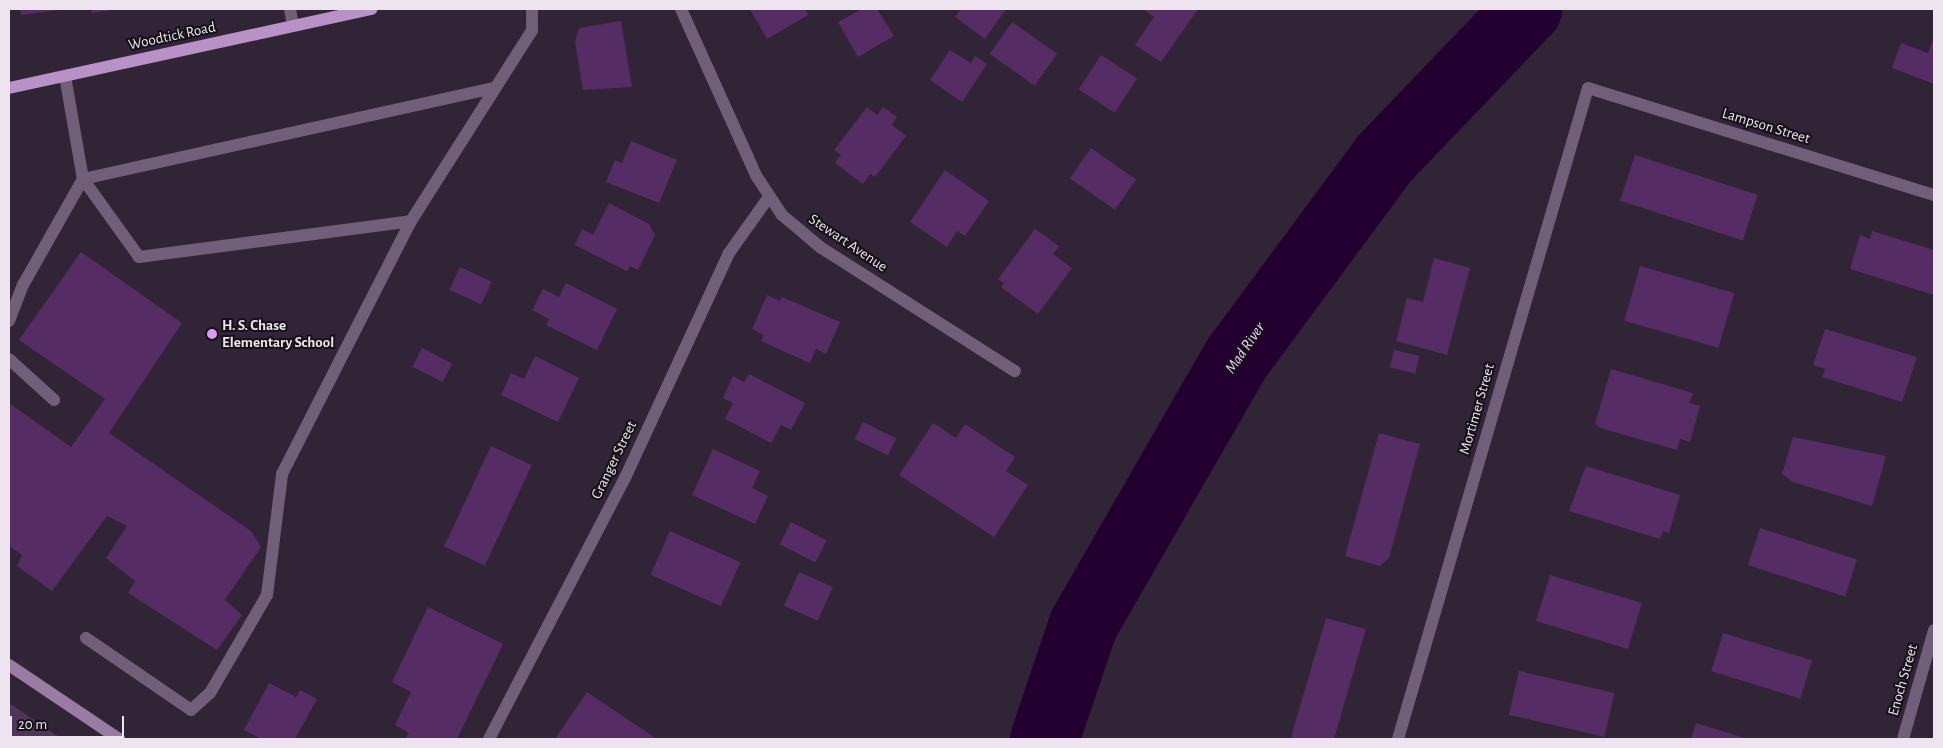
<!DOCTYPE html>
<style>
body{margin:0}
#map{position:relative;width:1943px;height:748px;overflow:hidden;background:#312436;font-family:"Alegreya Sans",sans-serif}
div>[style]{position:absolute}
.green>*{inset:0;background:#50355a}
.river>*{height:69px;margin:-34.5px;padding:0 34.5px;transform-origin:34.5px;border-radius:34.5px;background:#240030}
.building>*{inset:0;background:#562c64;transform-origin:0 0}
.service>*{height:12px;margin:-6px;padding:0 6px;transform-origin:6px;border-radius:6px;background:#715e78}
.minor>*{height:12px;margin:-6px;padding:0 6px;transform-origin:6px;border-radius:6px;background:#715e78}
.secondary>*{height:12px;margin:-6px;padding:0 6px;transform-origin:6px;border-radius:6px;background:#997ba4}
.primary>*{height:12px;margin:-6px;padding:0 6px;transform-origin:6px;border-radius:6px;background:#b891c6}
.dots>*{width:14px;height:14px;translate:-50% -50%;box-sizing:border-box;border:2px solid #161018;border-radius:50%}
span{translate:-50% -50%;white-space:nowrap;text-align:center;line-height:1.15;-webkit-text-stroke:4px #161018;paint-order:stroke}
.street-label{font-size:15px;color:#ede4f0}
.poi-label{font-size:15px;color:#ede4f0;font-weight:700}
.left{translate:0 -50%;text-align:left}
.water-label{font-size:16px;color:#f0cbfe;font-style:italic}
.frame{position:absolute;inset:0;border:10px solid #ede4f0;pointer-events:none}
.scale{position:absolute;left:10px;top:716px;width:114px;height:22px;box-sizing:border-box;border:2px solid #ede4f0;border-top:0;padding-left:6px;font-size:15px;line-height:18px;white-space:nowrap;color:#ede4f0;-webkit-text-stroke:4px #161018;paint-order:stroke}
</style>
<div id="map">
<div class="green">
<div style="clip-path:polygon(9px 703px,62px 739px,9px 739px)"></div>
</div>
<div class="river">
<div style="left:1044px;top:739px;width:121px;rotate:-71.3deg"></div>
<div style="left:1083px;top:624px;width:307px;rotate:-60.1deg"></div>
<div style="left:1236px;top:358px;width:247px;rotate:-53.5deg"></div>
<div style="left:1383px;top:159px;width:208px;rotate:-46.2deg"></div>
</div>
<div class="building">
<div style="clip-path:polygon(20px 9px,59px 9px,59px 10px,21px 15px)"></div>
<div style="clip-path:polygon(91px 9px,111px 9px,111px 10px,92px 13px)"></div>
<div style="clip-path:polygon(750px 9px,805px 9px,808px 15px,767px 39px)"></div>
<div style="clip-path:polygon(862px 9px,877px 9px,894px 36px,858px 57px,838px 22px)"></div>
<div style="clip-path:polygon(961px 9px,1006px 9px,985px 39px,955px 17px)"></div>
<div style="clip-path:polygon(1143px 9px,1198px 9px,1161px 62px,1135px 45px,1154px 17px)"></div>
<div style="clip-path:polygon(621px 21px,632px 87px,583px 90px,575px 42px,579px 28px)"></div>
<div style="left:1012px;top:22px;width:55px;height:39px;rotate:35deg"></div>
<div style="clip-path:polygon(1934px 37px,1934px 84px,1892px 68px,1901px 43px,1928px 53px)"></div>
<div style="clip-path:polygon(950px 50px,971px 63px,975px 56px,987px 64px,962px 102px,930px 80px)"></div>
<div style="left:1101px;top:55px;width:43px;height:41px;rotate:33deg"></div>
<div style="clip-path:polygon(867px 107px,877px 115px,883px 107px,897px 117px,892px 125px,906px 136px,875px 177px,870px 174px,863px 184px,835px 163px,841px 155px,834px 150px)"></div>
<div style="clip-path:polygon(631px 141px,677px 160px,659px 203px,606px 182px,615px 160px,622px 163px)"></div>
<div style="left:1091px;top:148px;width:55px;height:37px;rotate:35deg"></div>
<div style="left:1635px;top:155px;width:129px;height:48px;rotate:18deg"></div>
<div style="clip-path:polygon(945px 170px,989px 201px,965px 236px,957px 231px,947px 247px,910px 222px)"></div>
<div style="clip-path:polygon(609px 203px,649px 224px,655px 235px,638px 270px,630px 266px,627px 271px,575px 245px,582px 229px,593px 235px)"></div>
<div style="clip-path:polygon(1035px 229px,1059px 246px,1053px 254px,1072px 268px,1038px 314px,1001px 287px,1004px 283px,998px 279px)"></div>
<div style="clip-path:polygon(1872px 231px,1934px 250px,1934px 295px,1850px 269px,1860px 235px,1870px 239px)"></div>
<div style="clip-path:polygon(81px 252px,182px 323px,109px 433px,251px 531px,261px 547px,225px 600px,242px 615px,217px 650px,128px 593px,135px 581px,106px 558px,127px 526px,107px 516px,52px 591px,17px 566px,22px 555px,9px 546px,9px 403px,71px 447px,105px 399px,19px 340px)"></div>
<div style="clip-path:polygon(1434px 258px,1470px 268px,1447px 355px,1396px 341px,1407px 298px,1423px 302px)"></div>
<div style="left:1640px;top:266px;width:98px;height:57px;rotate:16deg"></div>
<div style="left:460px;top:267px;width:35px;height:25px;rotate:25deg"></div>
<div style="clip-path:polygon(566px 283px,617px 309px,597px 350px,546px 325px,549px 319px,532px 310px,543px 289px,559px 297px)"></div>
<div style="clip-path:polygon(767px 295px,780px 301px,782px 297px,840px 322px,826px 354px,816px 349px,810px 363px,761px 341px,764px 335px,752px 329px)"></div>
<div style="clip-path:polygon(1825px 329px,1917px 357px,1902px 402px,1822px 377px,1825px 369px,1813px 365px)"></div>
<div style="left:422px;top:348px;width:34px;height:21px;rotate:27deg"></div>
<div style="left:1394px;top:350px;width:26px;height:18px;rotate:13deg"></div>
<div style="clip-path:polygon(535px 356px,579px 378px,558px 422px,501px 395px,511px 373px,524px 379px)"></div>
<div style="clip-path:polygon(1611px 369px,1693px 393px,1689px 403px,1700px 406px,1690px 442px,1680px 439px,1677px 450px,1600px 428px,1595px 423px)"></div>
<div style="clip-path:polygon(749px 374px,805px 403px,791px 430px,781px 425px,771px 443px,725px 419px,733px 403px,723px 398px,733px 376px,744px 382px)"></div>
<div style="left:863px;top:422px;width:37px;height:19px;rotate:26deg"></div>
<div style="clip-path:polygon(933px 423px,956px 438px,965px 424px,1015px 457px,1006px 471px,1028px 485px,994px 537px,899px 475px)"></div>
<div style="clip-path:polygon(1379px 433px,1420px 444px,1389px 558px,1380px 566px,1345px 556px)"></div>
<div style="clip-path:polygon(1793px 437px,1886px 456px,1872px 506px,1793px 482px,1782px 474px)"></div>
<div style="left:491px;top:446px;width:45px;height:111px;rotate:25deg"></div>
<div style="clip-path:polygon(713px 449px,760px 471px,752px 488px,768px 496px,755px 524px,692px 495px)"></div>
<div style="clip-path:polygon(1586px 466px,1680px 495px,1669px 533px,1663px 531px,1660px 539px,1569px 511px)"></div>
<div style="left:791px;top:522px;width:40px;height:25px;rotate:27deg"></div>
<div style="left:1760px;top:528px;width:102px;height:39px;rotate:18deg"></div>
<div style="left:670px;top:531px;width:77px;height:48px;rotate:24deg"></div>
<div style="left:799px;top:572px;width:37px;height:37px;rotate:24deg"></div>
<div style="left:1550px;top:575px;width:96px;height:48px;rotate:17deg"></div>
<div style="clip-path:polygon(428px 607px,503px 644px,457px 739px,405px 739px,409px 733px,395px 725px,411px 692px,392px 682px)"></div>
<div style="clip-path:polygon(1326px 618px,1366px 629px,1334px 739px,1297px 739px,1291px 737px)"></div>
<div style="left:1723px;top:633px;width:93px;height:40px;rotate:17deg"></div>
<div style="left:1519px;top:671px;width:98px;height:45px;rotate:13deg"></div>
<div style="clip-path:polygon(269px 683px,296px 697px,300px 690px,317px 699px,295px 739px,261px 739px,244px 730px)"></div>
<div style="clip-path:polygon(587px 692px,654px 737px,653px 739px,555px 739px)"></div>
<div style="clip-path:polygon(1696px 723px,1748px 739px,1691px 739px)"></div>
</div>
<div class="service">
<div style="left:65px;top:76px;width:105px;rotate:80.1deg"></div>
<div style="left:83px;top:179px;width:96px;rotate:54.3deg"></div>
<div style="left:139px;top:257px;width:274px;rotate:-7.5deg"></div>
<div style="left:411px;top:221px;width:226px;rotate:-57.6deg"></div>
<div style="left:532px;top:30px;width:21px;rotate:-90deg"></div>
<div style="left:9px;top:321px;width:39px;rotate:-69deg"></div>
<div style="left:23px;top:285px;width:122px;rotate:-60.5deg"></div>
<div style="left:83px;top:179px;width:420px;rotate:-12.5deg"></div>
<div style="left:9px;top:359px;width:61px;rotate:42.3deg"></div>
<div style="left:86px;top:638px;width:127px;rotate:34.4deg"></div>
<div style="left:191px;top:710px;width:25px;rotate:-42deg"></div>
<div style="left:210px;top:693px;width:113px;rotate:-59.8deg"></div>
<div style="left:267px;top:595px;width:122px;rotate:-82.9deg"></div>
<div style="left:282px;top:474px;width:284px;rotate:-63deg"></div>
</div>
<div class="minor">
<div style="left:290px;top:9px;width:17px;rotate:80deg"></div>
<div style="left:681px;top:9px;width:184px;rotate:65.7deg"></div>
<div style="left:757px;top:177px;width:45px;rotate:56.7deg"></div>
<div style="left:782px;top:215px;width:50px;rotate:40.1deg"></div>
<div style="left:820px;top:247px;width:231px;rotate:32.5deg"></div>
<div style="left:489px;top:739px;width:294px;rotate:-62.5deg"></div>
<div style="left:625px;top:478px;width:248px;rotate:-65.2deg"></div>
<div style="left:729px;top:253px;width:69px;rotate:-54.5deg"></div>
<div style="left:1398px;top:739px;width:678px;rotate:-73.73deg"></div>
<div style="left:1588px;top:88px;width:362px;rotate:17.2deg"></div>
<div style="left:1903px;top:739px;width:113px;rotate:-74.1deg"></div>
</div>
<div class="secondary">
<div style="left:9px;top:665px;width:133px;rotate:33.9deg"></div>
</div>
<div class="primary">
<div style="left:9px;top:88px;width:371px;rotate:-12.3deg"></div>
</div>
<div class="dots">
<div style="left:212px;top:334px;background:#dc99f4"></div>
</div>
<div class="street-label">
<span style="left:172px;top:36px;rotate:-12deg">Woodtick Road</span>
<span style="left:1766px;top:126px;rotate:17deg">Lampson Street</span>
<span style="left:848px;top:243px;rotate:34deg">Stewart Avenue</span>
<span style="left:1477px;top:409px;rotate:-74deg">Mortimer Street</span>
<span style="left:614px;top:460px;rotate:-64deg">Granger Street</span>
<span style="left:1903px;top:680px;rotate:-74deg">Enoch Street</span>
</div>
<div class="poi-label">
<span class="left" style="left:222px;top:334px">H. S. Chase<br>Elementary School</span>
</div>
<div class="water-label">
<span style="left:1245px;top:348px;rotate:-56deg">Mad River</span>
</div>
<div class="frame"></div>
<div class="scale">20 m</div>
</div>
